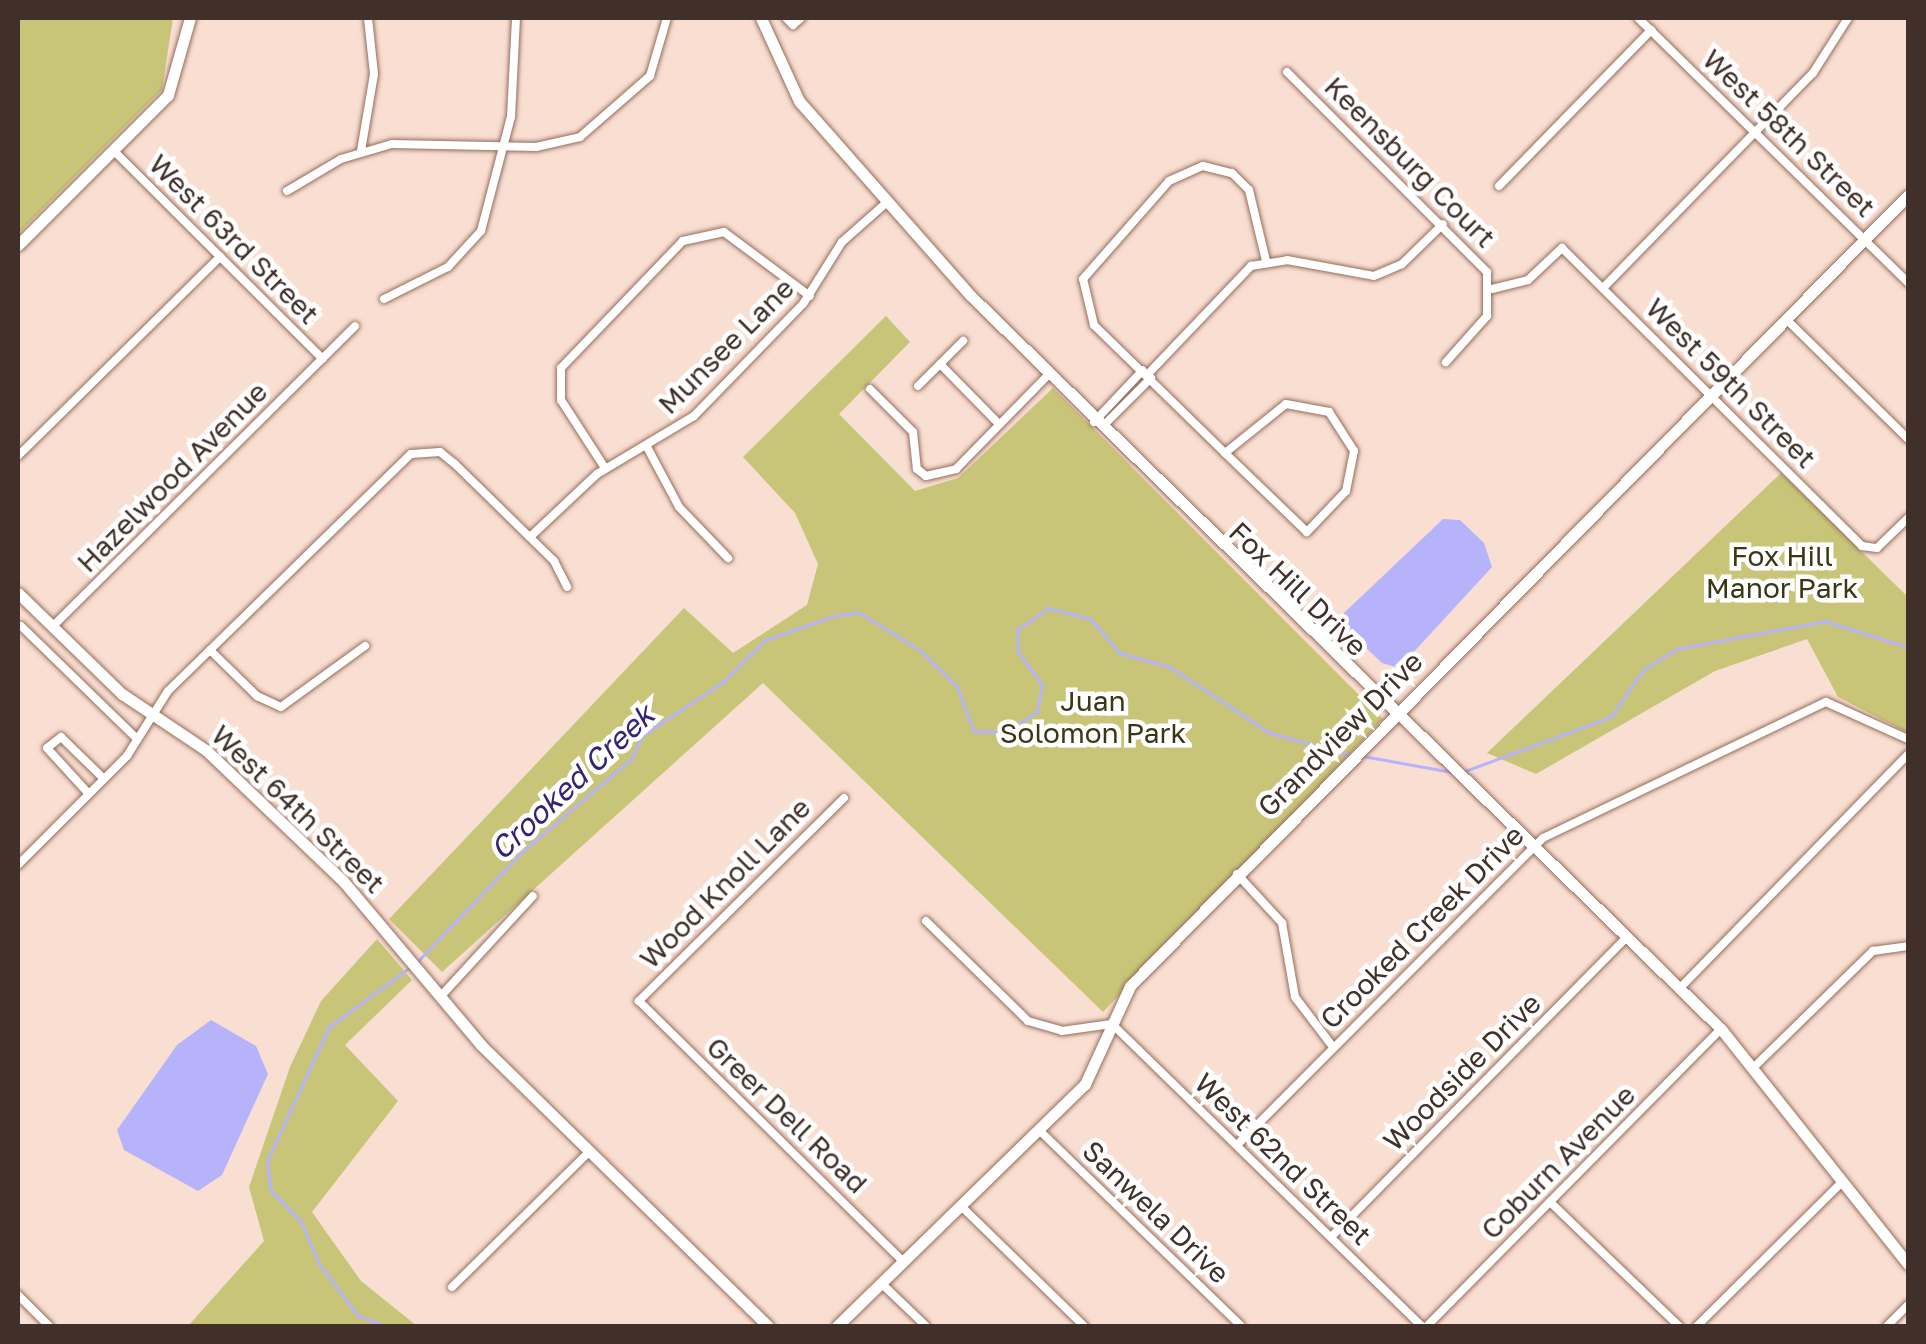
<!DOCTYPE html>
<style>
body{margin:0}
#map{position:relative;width:1926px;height:1344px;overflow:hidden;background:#f9ded2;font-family:"Golos Text",sans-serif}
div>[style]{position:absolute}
.green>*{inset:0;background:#c9c578}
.water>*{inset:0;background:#b7b3fb}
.stream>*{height:2.5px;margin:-1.25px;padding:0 1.25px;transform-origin:1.25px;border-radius:1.25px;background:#b7b3fb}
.roads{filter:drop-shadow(0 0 2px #946e5c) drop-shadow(0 0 2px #946e5c)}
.street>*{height:8px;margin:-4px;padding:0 4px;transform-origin:4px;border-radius:4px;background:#fff}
.secondary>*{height:11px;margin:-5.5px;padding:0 5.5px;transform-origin:5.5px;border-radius:5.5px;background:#fff}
span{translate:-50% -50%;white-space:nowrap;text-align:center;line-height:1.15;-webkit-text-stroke:9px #fff;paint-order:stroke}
.street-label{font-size:28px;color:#413029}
.park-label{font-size:28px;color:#393815}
.water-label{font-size:30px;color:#332373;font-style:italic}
.frame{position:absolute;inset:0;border:20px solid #413029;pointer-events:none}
</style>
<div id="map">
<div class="green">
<div style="clip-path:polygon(18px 18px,173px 18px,162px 90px,18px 234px)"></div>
<div style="clip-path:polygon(886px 316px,910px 342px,839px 414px,915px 491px,958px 478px,1053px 388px,1383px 719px,1103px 1012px,763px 683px,442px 972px,389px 919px,684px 608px,733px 653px,807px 605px,818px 564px,795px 513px,743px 457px)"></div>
<div style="clip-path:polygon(1781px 473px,1908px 597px,1908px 733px,1838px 697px,1807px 639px,1715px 671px,1536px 774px,1487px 753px)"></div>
<div style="clip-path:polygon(377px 939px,412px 980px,345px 1045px,398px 1101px,312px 1212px,361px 1281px,417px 1326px,188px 1326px,264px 1241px,249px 1187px,290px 1067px,321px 1001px)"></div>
</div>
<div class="water">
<div style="clip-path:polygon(1443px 519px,1460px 520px,1484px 543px,1492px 567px,1399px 668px,1382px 663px,1346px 629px,1344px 613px)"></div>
<div style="clip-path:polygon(211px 1020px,256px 1046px,268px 1074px,222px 1175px,198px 1191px,124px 1150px,117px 1130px,177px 1045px)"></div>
</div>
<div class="stream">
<div style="left:1363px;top:756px;width:90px;rotate:10.2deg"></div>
<div style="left:1465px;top:771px;width:156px;rotate:-20.3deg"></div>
<div style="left:1611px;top:717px;width:57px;rotate:-55.8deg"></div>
<div style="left:1643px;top:670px;width:39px;rotate:-32deg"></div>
<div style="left:1676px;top:649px;width:152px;rotate:-10.6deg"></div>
<div style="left:1825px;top:621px;width:87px;rotate:17.4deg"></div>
<div style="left:416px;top:963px;width:152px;rotate:-46.3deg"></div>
<div style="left:521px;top:853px;width:145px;rotate:-40.5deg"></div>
<div style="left:631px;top:759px;width:25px;rotate:-64deg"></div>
<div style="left:642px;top:736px;width:97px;rotate:-33.7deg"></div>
<div style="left:723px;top:682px;width:59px;rotate:-45deg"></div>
<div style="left:765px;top:640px;width:73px;rotate:-19.2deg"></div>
<div style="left:834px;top:616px;width:25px;rotate:-9deg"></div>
<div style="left:859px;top:612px;width:72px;rotate:31.9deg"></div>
<div style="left:920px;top:650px;width:52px;rotate:44.2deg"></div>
<div style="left:957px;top:686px;width:48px;rotate:69.3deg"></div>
<div style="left:974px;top:731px;width:32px;rotate:2deg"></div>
<div style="left:1006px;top:732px;width:37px;rotate:-33deg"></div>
<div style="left:1037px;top:712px;width:27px;rotate:-80deg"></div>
<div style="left:1042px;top:685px;width:41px;rotate:-126deg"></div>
<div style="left:1018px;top:652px;width:22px;rotate:-93deg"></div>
<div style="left:1017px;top:630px;width:39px;rotate:-35deg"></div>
<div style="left:1049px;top:608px;width:43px;rotate:14.7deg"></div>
<div style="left:1091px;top:619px;width:45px;rotate:49.5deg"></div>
<div style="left:1120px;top:653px;width:52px;rotate:15.6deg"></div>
<div style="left:1170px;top:667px;width:120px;rotate:33.4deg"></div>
<div style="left:1270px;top:733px;width:83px;rotate:15.4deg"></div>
<div style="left:384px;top:1326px;width:28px;rotate:-159deg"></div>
<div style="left:358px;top:1316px;width:65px;rotate:-126.9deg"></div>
<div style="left:319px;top:1264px;width:46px;rotate:-113.2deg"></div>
<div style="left:301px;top:1222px;width:43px;rotate:-134.1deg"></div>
<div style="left:271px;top:1191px;width:30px;rotate:-98deg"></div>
<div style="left:267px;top:1161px;width:148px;rotate:-65.2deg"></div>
<div style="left:329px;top:1027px;width:99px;rotate:-36.4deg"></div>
</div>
<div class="roads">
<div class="street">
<div style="left:786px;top:18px;width:10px;rotate:45deg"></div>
<div style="left:793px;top:25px;width:11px;rotate:-41deg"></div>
<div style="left:1638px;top:18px;width:378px;rotate:44.4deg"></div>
<div style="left:1287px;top:72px;width:283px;rotate:45deg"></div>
<div style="left:1487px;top:272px;width:44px;rotate:90deg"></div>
<div style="left:1487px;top:316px;width:62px;rotate:131.7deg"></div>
<div style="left:113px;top:150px;width:296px;rotate:44.9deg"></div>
<div style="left:361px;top:151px;width:78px;rotate:-80.4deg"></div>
<div style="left:374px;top:74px;width:56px;rotate:-96.1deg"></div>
<div style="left:1499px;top:186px;width:218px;rotate:-45.7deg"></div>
<div style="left:287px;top:191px;width:63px;rotate:-30.7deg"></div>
<div style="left:341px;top:159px;width:53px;rotate:-16.4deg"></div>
<div style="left:392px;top:144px;width:144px;rotate:1.2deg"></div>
<div style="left:536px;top:147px;width:45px;rotate:-12.8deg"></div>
<div style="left:580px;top:137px;width:93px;rotate:-41.1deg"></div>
<div style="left:650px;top:76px;width:60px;rotate:-73.7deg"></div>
<div style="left:1603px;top:288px;width:301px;rotate:-45.7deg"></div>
<div style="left:1813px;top:73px;width:65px;rotate:-57.5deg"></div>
<div style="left:1492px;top:289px;width:37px;rotate:-14deg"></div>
<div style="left:1528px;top:280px;width:47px;rotate:-43.3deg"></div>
<div style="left:1562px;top:248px;width:423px;rotate:44.8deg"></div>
<div style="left:1862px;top:546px;width:15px;rotate:8deg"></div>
<div style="left:1877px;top:548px;width:43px;rotate:-44.1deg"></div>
<div style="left:384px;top:299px;width:72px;rotate:-26.6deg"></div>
<div style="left:448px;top:267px;width:49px;rotate:-47.5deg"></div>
<div style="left:481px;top:231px;width:118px;rotate:-75.3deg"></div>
<div style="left:511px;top:117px;width:99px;rotate:-87.1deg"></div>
<div style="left:1786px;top:319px;width:171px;rotate:44.5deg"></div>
<div style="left:940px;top:364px;width:84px;rotate:45.5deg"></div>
<div style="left:1147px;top:375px;width:151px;rotate:-46.3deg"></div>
<div style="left:1251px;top:266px;width:36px;rotate:-9deg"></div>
<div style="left:1287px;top:260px;width:88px;rotate:10.4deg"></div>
<div style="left:1374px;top:276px;width:30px;rotate:-23deg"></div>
<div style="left:1402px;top:264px;width:57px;rotate:-44.3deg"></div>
<div style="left:918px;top:386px;width:64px;rotate:-45deg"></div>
<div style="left:870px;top:389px;width:61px;rotate:45deg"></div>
<div style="left:913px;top:432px;width:37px;rotate:84deg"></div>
<div style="left:917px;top:469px;width:11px;rotate:38deg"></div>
<div style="left:926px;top:476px;width:31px;rotate:-13deg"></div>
<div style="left:956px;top:469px;width:132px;rotate:-45.6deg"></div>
<div style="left:1286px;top:404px;width:44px;rotate:10.5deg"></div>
<div style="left:1329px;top:412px;width:46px;rotate:57.3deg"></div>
<div style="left:1354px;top:451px;width:41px;rotate:101.3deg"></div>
<div style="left:1346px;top:491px;width:57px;rotate:133.6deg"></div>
<div style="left:1307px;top:532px;width:114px;rotate:-136.1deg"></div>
<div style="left:1225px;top:453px;width:78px;rotate:-38.8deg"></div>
<div style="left:1094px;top:422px;width:71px;rotate:-46.7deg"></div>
<div style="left:1103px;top:426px;width:68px;rotate:-45deg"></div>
<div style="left:647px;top:447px;width:68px;rotate:61.9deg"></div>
<div style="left:679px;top:507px;width:71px;rotate:46.1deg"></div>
<div style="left:1225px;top:453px;width:183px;rotate:-135.7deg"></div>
<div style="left:1094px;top:325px;width:47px;rotate:-103.4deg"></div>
<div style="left:1083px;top:279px;width:130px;rotate:-48.7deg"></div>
<div style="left:1169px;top:181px;width:37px;rotate:-24deg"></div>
<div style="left:1203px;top:166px;width:30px;rotate:14deg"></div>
<div style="left:1232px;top:173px;width:24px;rotate:45deg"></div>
<div style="left:1249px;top:190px;width:73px;rotate:76.5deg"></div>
<div style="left:18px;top:456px;width:284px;rotate:-44.6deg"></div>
<div style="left:605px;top:468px;width:81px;rotate:-122.9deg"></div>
<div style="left:561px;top:400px;width:32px;rotate:-90deg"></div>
<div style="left:561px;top:368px;width:176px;rotate:-46.2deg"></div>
<div style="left:683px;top:241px;width:42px;rotate:-12.4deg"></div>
<div style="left:724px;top:232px;width:107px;rotate:36.7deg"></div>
<div style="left:530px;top:537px;width:92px;rotate:-43.2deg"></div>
<div style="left:597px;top:474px;width:113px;rotate:-30.9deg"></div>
<div style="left:694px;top:416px;width:156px;rotate:-45.8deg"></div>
<div style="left:803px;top:304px;width:73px;rotate:-57.8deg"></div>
<div style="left:842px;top:242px;width:60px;rotate:-41.6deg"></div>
<div style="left:21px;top:626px;width:159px;rotate:44.2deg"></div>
<div style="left:52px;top:627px;width:427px;rotate:-44.8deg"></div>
<div style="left:210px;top:650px;width:66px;rotate:44.4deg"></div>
<div style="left:257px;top:696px;width:26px;rotate:25deg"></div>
<div style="left:281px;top:707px;width:104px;rotate:-36deg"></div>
<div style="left:89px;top:794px;width:62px;rotate:-132.4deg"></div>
<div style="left:47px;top:748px;width:18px;rotate:-38deg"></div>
<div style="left:61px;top:737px;width:60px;rotate:44.3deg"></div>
<div style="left:844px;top:798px;width:289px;rotate:135.3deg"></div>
<div style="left:639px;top:1001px;width:371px;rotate:44.6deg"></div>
<div style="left:18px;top:865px;width:154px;rotate:-45deg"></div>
<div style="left:127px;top:756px;width:77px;rotate:-57.8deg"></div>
<div style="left:168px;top:691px;width:339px;rotate:-44.3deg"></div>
<div style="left:411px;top:454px;width:29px;rotate:-4deg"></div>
<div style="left:440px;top:452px;width:19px;rotate:39deg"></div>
<div style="left:455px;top:464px;width:139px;rotate:44.4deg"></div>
<div style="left:554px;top:561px;width:29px;rotate:63deg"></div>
<div style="left:1237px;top:874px;width:67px;rotate:47.4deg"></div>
<div style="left:1282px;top:923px;width:75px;rotate:80deg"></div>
<div style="left:1295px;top:997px;width:63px;rotate:52.8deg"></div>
<div style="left:926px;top:921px;width:143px;rotate:44.4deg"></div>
<div style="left:1028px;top:1021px;width:35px;rotate:16deg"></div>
<div style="left:1062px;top:1031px;width:50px;rotate:-8deg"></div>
<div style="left:1112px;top:1024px;width:433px;rotate:44.3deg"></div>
<div style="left:1680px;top:988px;width:327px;rotate:-45.7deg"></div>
<div style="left:440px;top:997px;width:137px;rotate:-47.4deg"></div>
<div style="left:1753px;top:1068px;width:168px;rotate:-44.3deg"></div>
<div style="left:1873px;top:951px;width:35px;rotate:-8deg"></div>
<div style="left:1039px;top:1130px;width:281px;rotate:44.1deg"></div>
<div style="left:1237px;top:1145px;width:433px;rotate:-45.1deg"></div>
<div style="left:1543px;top:838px;width:314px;rotate:-25.7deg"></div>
<div style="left:1826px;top:702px;width:90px;rotate:24.3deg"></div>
<div style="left:1550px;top:1202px;width:179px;rotate:43.9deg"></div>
<div style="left:961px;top:1206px;width:172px;rotate:44.3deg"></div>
<div style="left:1331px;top:1237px;width:420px;rotate:-45.4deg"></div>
<div style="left:881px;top:1283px;width:62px;rotate:43.7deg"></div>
<div style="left:452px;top:1287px;width:194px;rotate:-44.6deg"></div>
<div style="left:18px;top:1295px;width:44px;rotate:45deg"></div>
<div style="left:1427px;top:1326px;width:418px;rotate:-45.3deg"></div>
<div style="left:1697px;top:1326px;width:206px;rotate:-44.8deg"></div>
<div style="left:1887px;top:1326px;width:30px;rotate:-45deg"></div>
</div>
<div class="secondary">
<div style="left:761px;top:18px;width:91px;rotate:65.4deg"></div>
<div style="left:799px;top:101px;width:260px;rotate:48.6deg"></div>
<div style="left:971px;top:296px;width:1049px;rotate:44.34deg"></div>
<div style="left:1721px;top:1029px;width:300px;rotate:51.5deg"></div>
<div style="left:18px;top:245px;width:212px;rotate:-45deg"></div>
<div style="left:168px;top:95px;width:80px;rotate:-74.1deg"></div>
<div style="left:18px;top:593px;width:145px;rotate:44.2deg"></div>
<div style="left:122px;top:694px;width:102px;rotate:33.8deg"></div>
<div style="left:207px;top:751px;width:188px;rotate:43.7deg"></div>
<div style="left:343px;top:881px;width:214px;rotate:49.9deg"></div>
<div style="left:481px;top:1045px;width:402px;rotate:44.4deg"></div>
<div style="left:837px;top:1326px;width:347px;rotate:-44.3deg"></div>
<div style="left:1085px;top:1084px;width:108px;rotate:-65.3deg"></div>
<div style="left:1130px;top:986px;width:1109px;rotate:-45.47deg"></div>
</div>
</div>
<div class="street-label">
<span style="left:1789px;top:133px;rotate:44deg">West 58th Street</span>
<span style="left:1410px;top:162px;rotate:45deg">Keensburg Court</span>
<span style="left:234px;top:239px;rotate:45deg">West 63rd Street</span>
<span style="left:726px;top:346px;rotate:-45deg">Munsee Lane</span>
<span style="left:1731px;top:383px;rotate:45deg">West 59th Street</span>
<span style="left:172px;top:477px;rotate:-45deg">Hazelwood Avenue</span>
<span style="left:1298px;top:589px;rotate:44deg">Fox Hill Drive</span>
<span style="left:1340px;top:734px;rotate:-45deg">Grandview Drive</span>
<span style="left:298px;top:809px;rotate:44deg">West 64th Street</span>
<span style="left:725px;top:883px;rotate:-45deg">Wood Knoll Lane</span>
<span style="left:1422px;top:927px;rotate:-45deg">Crooked Creek Drive</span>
<span style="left:1462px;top:1072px;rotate:-45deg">Woodside Drive</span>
<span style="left:787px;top:1115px;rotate:44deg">Greer Dell Road</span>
<span style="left:1283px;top:1159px;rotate:44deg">West 62nd Street</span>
<span style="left:1558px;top:1162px;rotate:-45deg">Coburn Avenue</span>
<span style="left:1156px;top:1212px;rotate:44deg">Sanwela Drive</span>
</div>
<div class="park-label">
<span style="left:1782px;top:572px">Fox Hill<br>Manor Park</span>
<span style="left:1093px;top:717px">Juan<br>Solomon Park</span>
</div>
<div class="water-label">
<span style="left:572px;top:782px;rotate:-43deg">Crooked Creek</span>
</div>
<div class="frame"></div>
</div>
